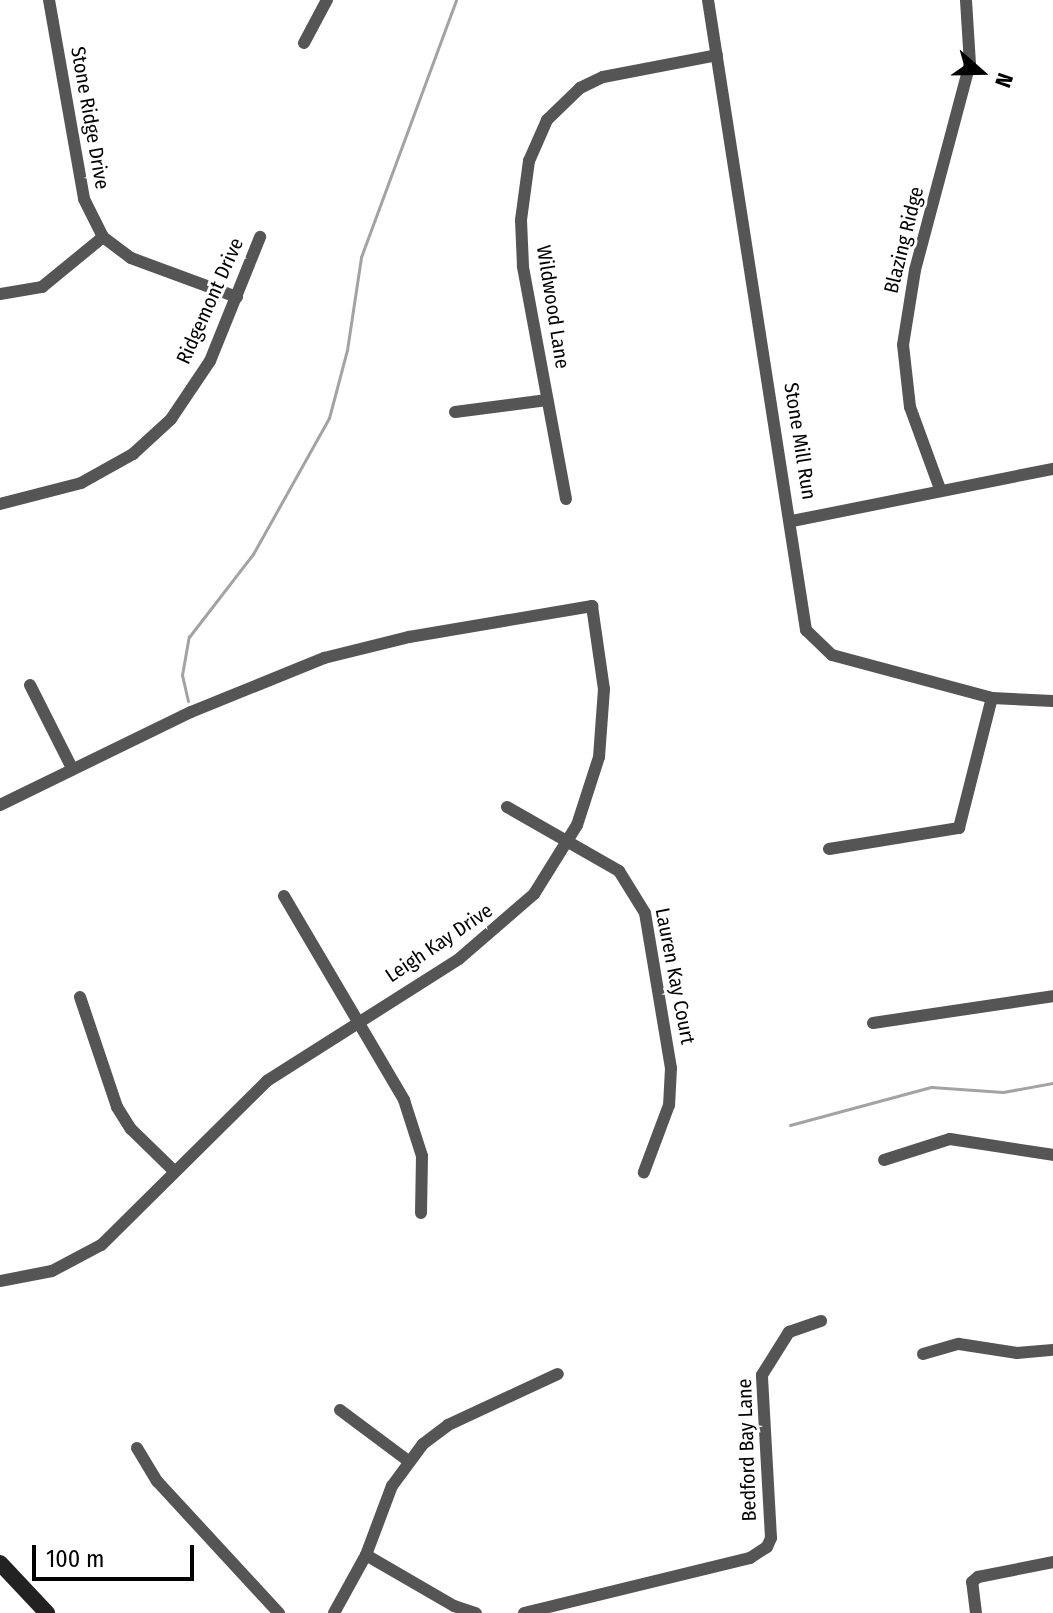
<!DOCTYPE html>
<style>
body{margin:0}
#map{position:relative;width:1053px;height:1613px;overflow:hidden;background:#fff;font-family:"Fira Sans Condensed",sans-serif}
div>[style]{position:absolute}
.stream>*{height:3px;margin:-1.5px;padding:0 1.5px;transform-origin:1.5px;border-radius:1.5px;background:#a3a3a3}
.minor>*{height:12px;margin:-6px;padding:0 6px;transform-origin:6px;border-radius:6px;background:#555}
.secondary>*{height:16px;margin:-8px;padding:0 8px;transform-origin:8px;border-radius:8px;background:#222}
span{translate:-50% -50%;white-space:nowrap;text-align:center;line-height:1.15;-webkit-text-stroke:6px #fff;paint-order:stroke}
.street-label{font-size:20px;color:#000}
.north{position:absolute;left:941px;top:32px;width:80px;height:80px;-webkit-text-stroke:6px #fff;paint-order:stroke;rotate:110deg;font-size:22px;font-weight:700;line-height:32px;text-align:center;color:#000}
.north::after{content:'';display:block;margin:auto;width:28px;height:36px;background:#000;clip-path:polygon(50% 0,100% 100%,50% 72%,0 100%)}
.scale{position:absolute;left:32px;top:1545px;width:162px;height:36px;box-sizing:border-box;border:4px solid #000;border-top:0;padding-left:10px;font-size:24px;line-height:28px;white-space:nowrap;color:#000;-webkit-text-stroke:6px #fff;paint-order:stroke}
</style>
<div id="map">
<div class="stream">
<div style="left:188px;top:701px;width:27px;rotate:-103deg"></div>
<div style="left:182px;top:675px;width:39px;rotate:-80deg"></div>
<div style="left:189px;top:637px;width:105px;rotate:-52.4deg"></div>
<div style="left:253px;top:554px;width:156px;rotate:-60.8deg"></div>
<div style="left:329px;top:418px;width:70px;rotate:-75.2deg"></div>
<div style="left:347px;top:350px;width:94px;rotate:-81.4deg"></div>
<div style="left:361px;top:257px;width:274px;rotate:-69.7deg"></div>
<div style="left:790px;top:1125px;width:146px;rotate:-15.1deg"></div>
<div style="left:931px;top:1087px;width:72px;rotate:4deg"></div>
<div style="left:1003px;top:1092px;width:51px;rotate:-10.2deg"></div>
</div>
<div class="minor">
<div style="left:49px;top:0;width:202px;rotate:80deg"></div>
<div style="left:84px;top:199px;width:42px;rotate:63.4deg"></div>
<div style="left:103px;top:237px;width:35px;rotate:37deg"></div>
<div style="left:131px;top:258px;width:113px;rotate:20.2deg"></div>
<div style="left:708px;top:0;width:638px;rotate:81.16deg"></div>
<div style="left:806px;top:630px;width:36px;rotate:44deg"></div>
<div style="left:832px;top:655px;width:166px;rotate:15deg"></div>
<div style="left:992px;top:698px;width:61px;rotate:2.8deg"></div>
<div style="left:304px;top:43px;width:49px;rotate:-61.9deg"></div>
<div style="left:0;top:294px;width:43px;rotate:-9.5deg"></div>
<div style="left:42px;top:287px;width:79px;rotate:-39.3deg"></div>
<div style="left:455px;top:412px;width:93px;rotate:-7.4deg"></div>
<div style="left:940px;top:489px;width:87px;rotate:-110.1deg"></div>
<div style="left:910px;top:407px;width:62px;rotate:-96.4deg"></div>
<div style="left:903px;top:345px;width:76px;rotate:-80.9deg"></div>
<div style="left:915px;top:270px;width:213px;rotate:-75.1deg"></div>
<div style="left:970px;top:64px;width:64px;rotate:-93.6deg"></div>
<div style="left:566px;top:499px;width:237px;rotate:-100.5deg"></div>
<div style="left:523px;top:266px;width:46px;rotate:-92.5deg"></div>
<div style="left:521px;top:220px;width:60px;rotate:-82.3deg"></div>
<div style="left:529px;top:161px;width:45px;rotate:-66.3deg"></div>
<div style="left:547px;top:120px;width:46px;rotate:-44.1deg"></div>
<div style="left:580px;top:88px;width:25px;rotate:-26deg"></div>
<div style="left:603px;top:77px;width:116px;rotate:-10.9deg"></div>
<div style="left:0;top:504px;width:84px;rotate:-14.5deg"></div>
<div style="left:81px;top:483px;width:60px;rotate:-29.1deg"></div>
<div style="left:133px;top:454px;width:52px;rotate:-42.6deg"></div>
<div style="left:171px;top:419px;width:70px;rotate:-56.1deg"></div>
<div style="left:210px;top:361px;width:134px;rotate:-68deg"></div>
<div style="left:792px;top:521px;width:266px;rotate:-11.3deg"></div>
<div style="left:30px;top:685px;width:93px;rotate:63.2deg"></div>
<div style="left:0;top:805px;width:212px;rotate:-26deg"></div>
<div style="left:191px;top:712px;width:144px;rotate:-22.1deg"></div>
<div style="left:324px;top:658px;width:88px;rotate:-13.9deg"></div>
<div style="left:409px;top:637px;width:186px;rotate:-9.6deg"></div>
<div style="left:592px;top:606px;width:84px;rotate:81.8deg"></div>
<div style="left:604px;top:689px;width:68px;rotate:94.2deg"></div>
<div style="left:599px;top:757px;width:71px;rotate:107.9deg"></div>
<div style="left:577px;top:825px;width:81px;rotate:121.9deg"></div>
<div style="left:534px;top:894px;width:99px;rotate:139.1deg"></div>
<div style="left:459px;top:959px;width:227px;rotate:147.6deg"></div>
<div style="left:267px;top:1081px;width:233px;rotate:135.3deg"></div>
<div style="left:101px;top:1245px;width:55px;rotate:152deg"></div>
<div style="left:52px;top:1271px;width:53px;rotate:169.1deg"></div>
<div style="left:507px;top:807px;width:129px;rotate:29.7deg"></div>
<div style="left:619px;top:871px;width:49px;rotate:58.2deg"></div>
<div style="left:645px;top:913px;width:157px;rotate:80.5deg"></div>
<div style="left:671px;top:1068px;width:37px;rotate:93deg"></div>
<div style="left:669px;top:1105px;width:72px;rotate:110.5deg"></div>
<div style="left:829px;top:849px;width:132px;rotate:-9.2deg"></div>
<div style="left:959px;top:828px;width:134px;rotate:-75.8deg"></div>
<div style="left:284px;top:896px;width:237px;rotate:59.5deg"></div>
<div style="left:404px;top:1100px;width:59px;rotate:72.2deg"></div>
<div style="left:422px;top:1156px;width:57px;rotate:91deg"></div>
<div style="left:80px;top:997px;width:116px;rotate:71.4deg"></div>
<div style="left:117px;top:1107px;width:26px;rotate:58deg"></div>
<div style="left:131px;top:1129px;width:60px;rotate:44.3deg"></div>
<div style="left:873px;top:1023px;width:182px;rotate:-8.5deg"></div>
<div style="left:884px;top:1160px;width:69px;rotate:-17.7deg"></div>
<div style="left:950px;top:1139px;width:104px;rotate:8.8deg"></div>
<div style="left:923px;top:1354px;width:37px;rotate:-16deg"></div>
<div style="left:959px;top:1344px;width:59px;rotate:8.8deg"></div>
<div style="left:1017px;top:1353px;width:36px;rotate:-5deg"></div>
<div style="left:340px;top:1410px;width:84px;rotate:36.7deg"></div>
<div style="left:137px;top:1448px;width:39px;rotate:59deg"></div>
<div style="left:157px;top:1481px;width:180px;rotate:47.3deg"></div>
<div style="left:366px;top:1555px;width:102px;rotate:30.1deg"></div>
<div style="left:454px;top:1606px;width:23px;rotate:18deg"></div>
<div style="left:334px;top:1613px;width:66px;rotate:-61.1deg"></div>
<div style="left:366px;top:1555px;width:74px;rotate:-69.4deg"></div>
<div style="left:392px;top:1486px;width:52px;rotate:-53.6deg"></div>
<div style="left:423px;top:1444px;width:31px;rotate:-37deg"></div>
<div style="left:448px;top:1425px;width:121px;rotate:-24.9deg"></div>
<div style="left:524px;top:1613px;width:233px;rotate:-13.7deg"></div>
<div style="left:750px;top:1558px;width:20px;rotate:-33deg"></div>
<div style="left:767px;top:1547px;width:10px;rotate:-66deg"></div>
<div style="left:771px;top:1538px;width:163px;rotate:-93.2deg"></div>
<div style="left:762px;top:1375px;width:51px;rotate:-57.9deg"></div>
<div style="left:789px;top:1332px;width:34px;rotate:-19deg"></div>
<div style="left:976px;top:1613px;width:31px;rotate:-97deg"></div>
<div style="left:972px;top:1582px;width:8px;rotate:-40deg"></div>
<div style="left:978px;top:1577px;width:76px;rotate:-11.3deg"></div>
</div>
<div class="secondary">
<div style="left:0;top:1563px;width:69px;rotate:46.8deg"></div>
</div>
<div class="street-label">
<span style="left:90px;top:118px;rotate:80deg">Stone Ridge Drive</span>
<span style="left:904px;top:240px;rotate:-76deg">Blazing Ridge</span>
<span style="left:210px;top:301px;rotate:-66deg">Ridgemont Drive</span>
<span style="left:553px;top:307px;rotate:81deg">Wildwood Lane</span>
<span style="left:800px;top:441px;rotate:81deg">Stone Mill Run</span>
<span style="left:439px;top:943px;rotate:-34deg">Leigh Kay Drive</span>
<span style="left:675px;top:976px;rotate:79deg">Lauren Kay Court</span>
<span style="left:747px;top:1450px;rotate:-92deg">Bedford Bay Lane</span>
</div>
<div class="north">N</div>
<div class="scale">100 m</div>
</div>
